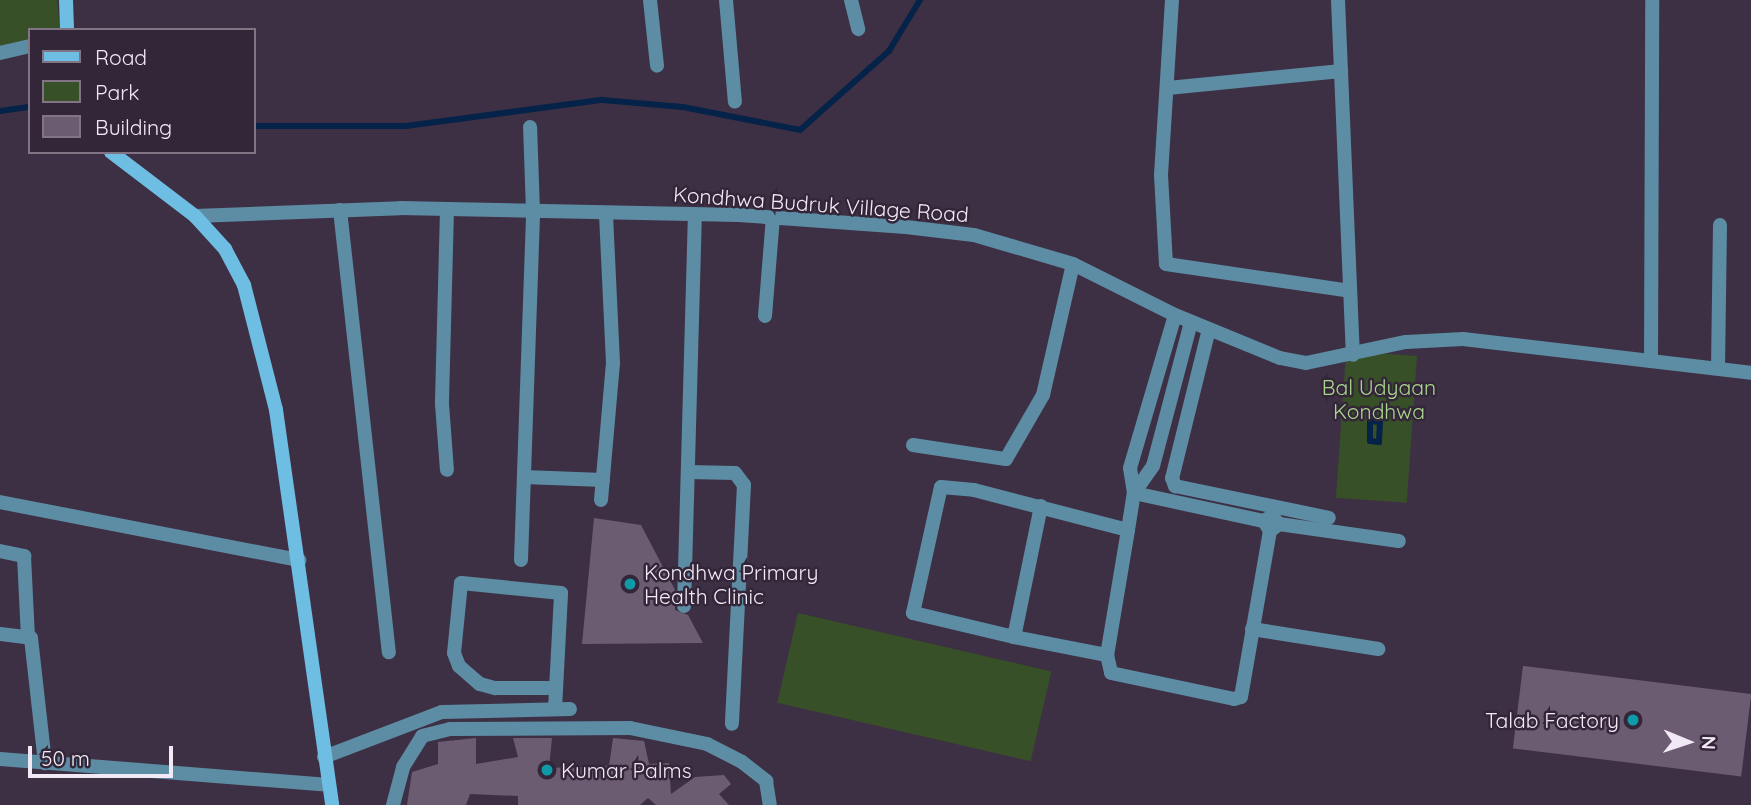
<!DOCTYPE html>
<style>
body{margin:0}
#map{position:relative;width:1751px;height:805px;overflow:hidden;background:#3e3044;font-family:Quicksand,sans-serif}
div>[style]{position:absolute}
.green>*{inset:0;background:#385028;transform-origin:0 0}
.stream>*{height:6px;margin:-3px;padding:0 3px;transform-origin:3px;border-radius:3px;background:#052248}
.building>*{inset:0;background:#6b5c72;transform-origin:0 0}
.street>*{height:14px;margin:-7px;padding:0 7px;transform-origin:7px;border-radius:7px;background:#5d8da4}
.secondary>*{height:14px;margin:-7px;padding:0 7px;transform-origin:7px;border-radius:7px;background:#6ebde2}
.dots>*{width:19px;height:19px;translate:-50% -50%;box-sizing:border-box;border:4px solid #342639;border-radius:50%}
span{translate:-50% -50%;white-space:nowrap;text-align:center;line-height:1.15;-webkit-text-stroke:5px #342639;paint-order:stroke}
.street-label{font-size:21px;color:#f2e9f6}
.park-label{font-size:21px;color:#a9d68d}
.poi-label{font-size:21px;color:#f2e9f6}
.left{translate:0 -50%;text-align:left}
.right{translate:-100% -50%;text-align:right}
.legend{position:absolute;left:28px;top:28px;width:228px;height:126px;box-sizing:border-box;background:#342639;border:2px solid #807485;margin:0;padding:9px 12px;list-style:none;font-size:21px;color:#f2e9f6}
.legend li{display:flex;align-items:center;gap:14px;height:35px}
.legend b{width:35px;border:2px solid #807485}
.north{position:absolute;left:1653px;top:707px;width:70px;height:70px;-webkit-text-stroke:5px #342639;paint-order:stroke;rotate:92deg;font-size:19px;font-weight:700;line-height:28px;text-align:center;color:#f2e9f6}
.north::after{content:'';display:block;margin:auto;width:24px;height:32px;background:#f2e9f6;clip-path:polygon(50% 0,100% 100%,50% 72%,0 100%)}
.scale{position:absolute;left:28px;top:746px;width:145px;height:32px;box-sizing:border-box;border:4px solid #f2e9f6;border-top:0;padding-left:9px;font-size:21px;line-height:24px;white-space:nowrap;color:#f2e9f6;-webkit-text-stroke:5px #342639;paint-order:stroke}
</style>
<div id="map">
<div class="green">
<div style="clip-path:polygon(0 0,57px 0,60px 30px,30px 30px,30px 48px,0 54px)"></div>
<div style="left:1417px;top:356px;width:147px;height:71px;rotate:94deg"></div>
<div style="left:798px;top:613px;width:260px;height:92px;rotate:13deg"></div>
</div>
<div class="stream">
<div style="left:0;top:111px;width:30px;rotate:-8deg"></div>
<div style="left:254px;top:126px;width:152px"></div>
<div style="left:406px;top:126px;width:198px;rotate:-7.6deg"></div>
<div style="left:602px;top:100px;width:81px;rotate:4.9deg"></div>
<div style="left:683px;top:107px;width:119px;rotate:11.1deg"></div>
<div style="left:800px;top:130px;width:119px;rotate:-41.6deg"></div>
<div style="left:889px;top:51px;width:60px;rotate:-58.7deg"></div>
<div style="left:1370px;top:421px;width:10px;rotate:6deg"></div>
<div style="left:1380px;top:422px;width:20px;rotate:93deg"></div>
<div style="left:1379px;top:442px;width:9px;rotate:-174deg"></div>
<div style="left:1370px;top:441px;width:20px;rotate:-90deg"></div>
</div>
<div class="building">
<div style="clip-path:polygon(594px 518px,641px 525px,675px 590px,675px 610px,688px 615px,703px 643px,582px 644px)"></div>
<div style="left:1523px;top:666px;width:230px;height:83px;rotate:7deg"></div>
<div style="clip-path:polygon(476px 738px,476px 764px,518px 757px,513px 738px,552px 738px,549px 768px,609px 766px,613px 738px,644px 741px,649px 764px,669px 763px,671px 794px,695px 777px,724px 775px,731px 784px,719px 794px,729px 805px,656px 805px,648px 798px,640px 805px,518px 805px,518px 796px,470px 794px,466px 805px,407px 805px,412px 772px,438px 764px,438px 742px)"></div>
</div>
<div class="street">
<div style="left:650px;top:0;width:66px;rotate:83.9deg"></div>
<div style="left:726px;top:0;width:102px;rotate:85deg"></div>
<div style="left:851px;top:0;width:30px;rotate:76deg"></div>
<div style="left:1172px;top:0;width:175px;rotate:93.6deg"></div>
<div style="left:1161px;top:175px;width:89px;rotate:86.8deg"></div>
<div style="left:1166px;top:264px;width:186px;rotate:8.3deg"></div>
<div style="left:1338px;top:0;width:355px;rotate:87.6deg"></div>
<div style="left:0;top:53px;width:31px;rotate:-13deg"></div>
<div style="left:1168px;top:88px;width:174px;rotate:-5.6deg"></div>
<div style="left:340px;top:210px;width:445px;rotate:83.7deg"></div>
<div style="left:447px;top:210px;width:194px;rotate:91.5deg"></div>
<div style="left:442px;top:404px;width:66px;rotate:85.7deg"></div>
<div style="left:195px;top:216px;width:205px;rotate:-2.2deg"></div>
<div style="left:400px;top:208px;width:339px;rotate:1.2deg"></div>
<div style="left:739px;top:215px;width:167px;rotate:4.1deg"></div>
<div style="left:906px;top:227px;width:68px;rotate:6.7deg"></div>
<div style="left:974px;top:235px;width:103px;rotate:16.3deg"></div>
<div style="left:1073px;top:264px;width:114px;rotate:26.6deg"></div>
<div style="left:1175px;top:315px;width:113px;rotate:22.3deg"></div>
<div style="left:1280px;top:358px;width:26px;rotate:11deg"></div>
<div style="left:1306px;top:363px;width:102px;rotate:-11.9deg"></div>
<div style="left:1406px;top:342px;width:57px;rotate:-3deg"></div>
<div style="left:1463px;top:339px;width:290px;rotate:6.7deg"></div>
<div style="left:765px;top:316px;width:99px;rotate:-85.4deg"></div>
<div style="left:1209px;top:329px;width:154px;rotate:103.9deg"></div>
<div style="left:1172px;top:478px;width:9px;rotate:69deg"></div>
<div style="left:1175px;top:486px;width:157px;rotate:11.7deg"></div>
<div style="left:1651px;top:361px;width:361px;rotate:-89.8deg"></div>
<div style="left:1718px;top:368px;width:143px;rotate:-89.2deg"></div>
<div style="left:913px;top:445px;width:94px;rotate:8.6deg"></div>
<div style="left:1006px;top:459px;width:74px;rotate:-60deg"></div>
<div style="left:1043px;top:395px;width:134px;rotate:-77.1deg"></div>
<div style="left:688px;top:472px;width:47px;rotate:1.2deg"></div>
<div style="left:735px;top:473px;width:15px;rotate:53deg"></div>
<div style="left:744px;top:485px;width:239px;rotate:92.9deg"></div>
<div style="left:524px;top:477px;width:79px;rotate:2.2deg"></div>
<div style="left:1134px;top:493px;width:33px;rotate:-55deg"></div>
<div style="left:1153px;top:466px;width:149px;rotate:-75.2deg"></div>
<div style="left:1134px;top:493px;width:133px;rotate:12.2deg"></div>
<div style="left:601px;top:500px;width:138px;rotate:-85deg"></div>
<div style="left:613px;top:363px;width:150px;rotate:-92.7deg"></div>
<div style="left:0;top:502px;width:305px;rotate:11deg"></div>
<div style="left:1041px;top:506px;width:134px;rotate:101.6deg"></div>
<div style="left:1014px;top:637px;width:95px;rotate:11deg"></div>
<div style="left:1279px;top:524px;width:121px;rotate:8.1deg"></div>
<div style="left:1128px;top:530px;width:37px;rotate:-81deg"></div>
<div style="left:1134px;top:493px;width:25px;rotate:-99deg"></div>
<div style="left:1130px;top:468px;width:159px;rotate:-73.6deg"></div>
<div style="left:0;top:551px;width:25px;rotate:12deg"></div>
<div style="left:24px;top:556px;width:82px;rotate:87.2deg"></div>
<div style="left:521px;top:560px;width:349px;rotate:-88deg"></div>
<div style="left:533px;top:211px;width:84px;rotate:-92deg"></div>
<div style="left:684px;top:606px;width:392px;rotate:-88.4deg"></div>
<div style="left:1252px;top:629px;width:128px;rotate:9deg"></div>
<div style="left:0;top:634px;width:31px;rotate:7deg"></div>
<div style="left:31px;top:638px;width:126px;rotate:83.6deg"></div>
<div style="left:1014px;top:637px;width:104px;rotate:-166.6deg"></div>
<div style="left:913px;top:613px;width:129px;rotate:-77.5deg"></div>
<div style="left:941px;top:487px;width:33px;rotate:5deg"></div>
<div style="left:974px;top:490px;width:159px;rotate:14.6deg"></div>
<div style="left:1128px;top:530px;width:127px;rotate:99.5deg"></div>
<div style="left:1107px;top:655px;width:18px;rotate:77deg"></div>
<div style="left:1111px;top:673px;width:126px;rotate:11.9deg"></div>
<div style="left:1234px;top:699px;width:7px;rotate:-16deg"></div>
<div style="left:1241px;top:697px;width:169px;rotate:-80.1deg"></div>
<div style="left:1270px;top:531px;width:12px;rotate:-121deg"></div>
<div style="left:1264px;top:521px;width:9px;rotate:-32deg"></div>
<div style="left:1272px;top:516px;width:11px;rotate:49deg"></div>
<div style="left:1279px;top:524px;width:11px;rotate:142deg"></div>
<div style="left:555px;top:709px;width:116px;rotate:-87deg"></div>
<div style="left:561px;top:593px;width:100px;rotate:-174.3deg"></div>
<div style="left:461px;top:583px;width:70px;rotate:95.7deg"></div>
<div style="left:454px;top:653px;width:14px;rotate:69deg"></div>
<div style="left:459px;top:666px;width:28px;rotate:41deg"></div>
<div style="left:480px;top:684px;width:16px;rotate:15deg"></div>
<div style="left:495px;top:688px;width:61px"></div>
<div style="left:324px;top:757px;width:126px;rotate:-20.9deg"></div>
<div style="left:442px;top:712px;width:128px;rotate:-1.3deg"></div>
<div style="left:0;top:759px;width:330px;rotate:4.5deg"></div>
<div style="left:393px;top:805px;width:39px;rotate:-75deg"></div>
<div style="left:403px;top:767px;width:36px;rotate:-58deg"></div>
<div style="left:422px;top:736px;width:29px;rotate:-14deg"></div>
<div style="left:450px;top:729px;width:180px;rotate:-0.3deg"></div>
<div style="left:630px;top:728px;width:79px;rotate:11.7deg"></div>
<div style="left:707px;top:744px;width:39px;rotate:27deg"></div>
<div style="left:742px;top:762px;width:31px;rotate:38deg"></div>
<div style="left:766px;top:781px;width:24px;rotate:81deg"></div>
</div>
<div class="secondary">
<div style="left:66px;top:0;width:30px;rotate:88deg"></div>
<div style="left:111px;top:152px;width:106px;rotate:37.3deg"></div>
<div style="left:195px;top:216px;width:45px;rotate:47.7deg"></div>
<div style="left:225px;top:249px;width:41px;rotate:62.2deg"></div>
<div style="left:244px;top:285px;width:129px;rotate:75.6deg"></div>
<div style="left:276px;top:410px;width:399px;rotate:81.9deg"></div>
</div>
<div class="dots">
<div style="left:630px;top:584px;background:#0f9aa8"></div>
<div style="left:1633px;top:720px;background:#0f9aa8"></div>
<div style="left:547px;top:770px;background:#0f9aa8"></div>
</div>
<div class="street-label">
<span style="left:821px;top:204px;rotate:4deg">Kondhwa Budruk Village Road</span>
</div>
<div class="park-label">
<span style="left:1379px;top:399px">Bal Udyaan<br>Kondhwa</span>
</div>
<div class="poi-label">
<span class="left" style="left:644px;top:584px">Kondhwa Primary<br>Health Clinic</span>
<span class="right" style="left:1619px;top:720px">Talab Factory</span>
<span class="left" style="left:561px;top:770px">Kumar Palms</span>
</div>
<ul class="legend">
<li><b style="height:9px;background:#6ebde2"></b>Road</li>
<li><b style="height:19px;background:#385028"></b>Park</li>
<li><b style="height:19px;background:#6b5c72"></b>Building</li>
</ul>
<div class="north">N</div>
<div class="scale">50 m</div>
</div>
